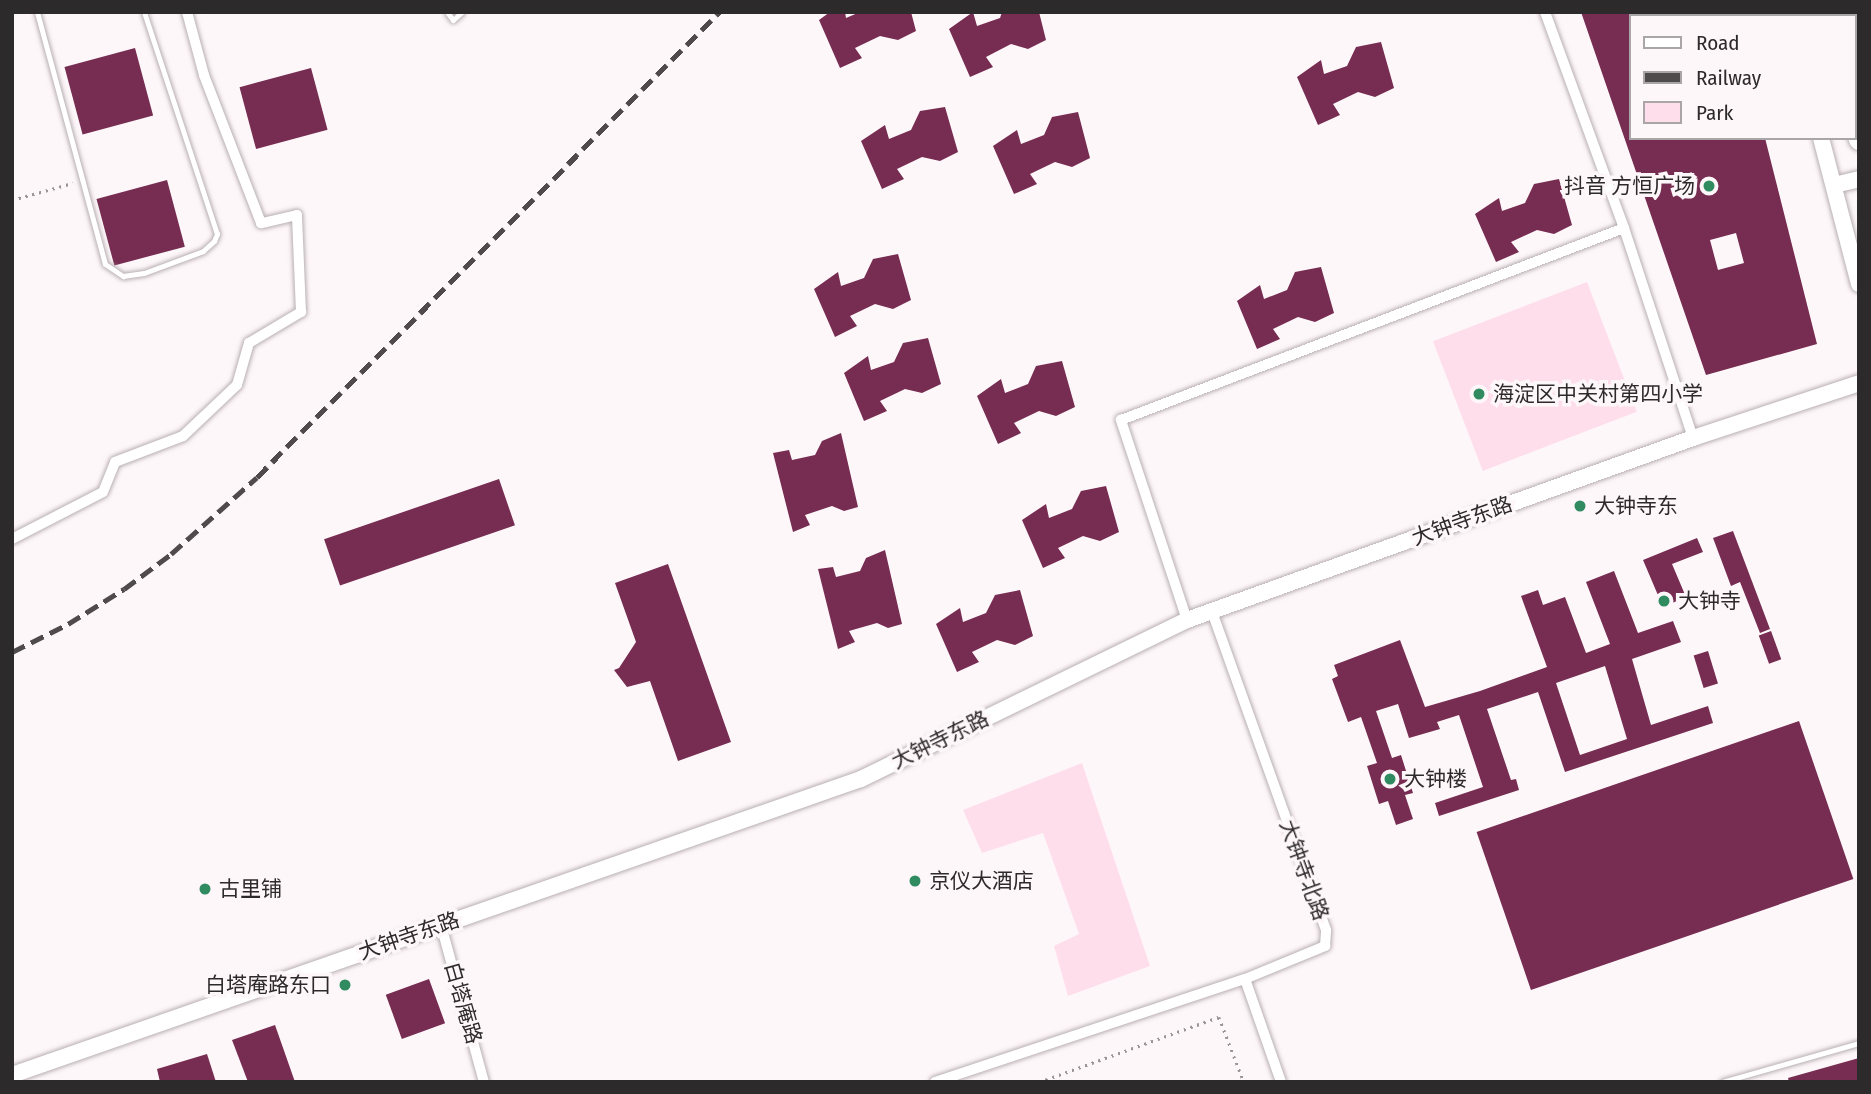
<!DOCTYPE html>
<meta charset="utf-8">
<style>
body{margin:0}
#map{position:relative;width:1871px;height:1094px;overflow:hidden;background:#fef7fa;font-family:"Fira Sans Condensed","Noto Sans SC",sans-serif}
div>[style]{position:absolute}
.green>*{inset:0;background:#ffdeeb;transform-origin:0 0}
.building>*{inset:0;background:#772c51;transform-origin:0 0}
.path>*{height:2.5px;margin-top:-1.25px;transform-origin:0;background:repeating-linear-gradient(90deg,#9a9597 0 2px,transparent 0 7px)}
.roads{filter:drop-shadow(0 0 2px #b8afb2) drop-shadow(0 0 2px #b8afb2)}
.lane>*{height:5px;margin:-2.5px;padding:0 2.5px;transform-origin:2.5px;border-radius:2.5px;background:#fff}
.street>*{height:10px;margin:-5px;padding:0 5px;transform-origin:5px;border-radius:5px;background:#fff}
.secondary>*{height:16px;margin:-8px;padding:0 8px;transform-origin:8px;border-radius:8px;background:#fff}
.highway>*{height:21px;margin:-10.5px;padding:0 10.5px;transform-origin:10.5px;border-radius:10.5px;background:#fff}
.rail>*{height:4.5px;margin-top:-2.25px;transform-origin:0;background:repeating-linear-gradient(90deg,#4f4b4c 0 14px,transparent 0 21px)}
.dots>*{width:19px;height:19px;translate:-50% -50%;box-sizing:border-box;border:4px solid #fef7fa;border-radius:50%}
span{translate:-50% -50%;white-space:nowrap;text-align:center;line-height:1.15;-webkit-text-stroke:7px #fef7fa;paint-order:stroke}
.poi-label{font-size:21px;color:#2d2a2b}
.right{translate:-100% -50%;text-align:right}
.left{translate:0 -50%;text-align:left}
.street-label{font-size:21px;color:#2d2a2b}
.frame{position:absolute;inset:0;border:14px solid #2d2a2b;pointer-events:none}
.legend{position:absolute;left:1629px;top:14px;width:228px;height:126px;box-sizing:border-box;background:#fef7fa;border:2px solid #aaa5a7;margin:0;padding:9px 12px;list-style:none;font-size:21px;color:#2d2a2b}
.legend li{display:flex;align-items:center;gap:14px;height:35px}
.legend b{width:35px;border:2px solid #aaa5a7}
</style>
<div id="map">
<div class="green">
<div style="left:1587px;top:282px;width:139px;height:165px;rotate:69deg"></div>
<div style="clip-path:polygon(1082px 763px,1150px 966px,1068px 996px,1054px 946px,1079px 934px,1043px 833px,982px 853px,963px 810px)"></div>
</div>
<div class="building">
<div style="clip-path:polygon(830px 12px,845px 12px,846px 18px,860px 12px,911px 12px,916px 31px,898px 40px,880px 36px,855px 48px,862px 58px,840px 68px,819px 20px)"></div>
<div style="clip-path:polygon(973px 12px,977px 26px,1000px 18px,1002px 12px,1039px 12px,1046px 40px,1028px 49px,1011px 44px,986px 57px,993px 67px,970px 77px,949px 29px)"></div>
<div style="clip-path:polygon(evenodd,1581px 12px,1631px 12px,1631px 138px,1765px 138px,1817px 344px,1706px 375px,1581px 12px,1736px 233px,1744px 263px,1718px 270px,1710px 240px,1736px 233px)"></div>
<div style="clip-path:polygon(1381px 42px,1394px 88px,1375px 97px,1358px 92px,1333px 104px,1340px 115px,1318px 125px,1297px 77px,1321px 60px,1324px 74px,1347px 66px,1356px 47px)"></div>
<div style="left:135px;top:48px;width:70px;height:73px;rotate:75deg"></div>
<div style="left:311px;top:68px;width:64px;height:74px;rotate:75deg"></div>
<div style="clip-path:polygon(945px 107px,958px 152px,940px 161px,922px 157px,897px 169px,904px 179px,882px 189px,861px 141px,885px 125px,889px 139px,911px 130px,920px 111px)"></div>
<div style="clip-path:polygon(1078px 112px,1090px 158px,1072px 167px,1055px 162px,1030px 174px,1037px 184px,1014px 194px,993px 146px,1017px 130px,1021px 144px,1044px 135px,1052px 117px)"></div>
<div style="clip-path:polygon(1559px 179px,1572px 225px,1554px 234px,1537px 230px,1511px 242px,1519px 252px,1496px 262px,1475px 214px,1499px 198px,1502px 211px,1525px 203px,1534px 184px)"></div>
<div style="left:167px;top:180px;width:69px;height:73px;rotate:75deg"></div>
<div style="clip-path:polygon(898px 254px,911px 300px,893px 309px,875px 304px,850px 316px,857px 326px,835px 337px,814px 289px,838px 272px,841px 286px,864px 278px,873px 259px)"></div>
<div style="clip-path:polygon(1321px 267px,1334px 313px,1315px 322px,1298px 317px,1273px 329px,1280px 339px,1257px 349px,1237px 301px,1260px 285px,1264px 299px,1287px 290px,1295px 272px)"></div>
<div style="clip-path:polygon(928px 338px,941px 384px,922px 393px,905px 389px,880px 401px,887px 411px,864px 421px,844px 373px,868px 356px,871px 370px,894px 362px,903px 343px)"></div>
<div style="clip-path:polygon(1062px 361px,1075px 407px,1056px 416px,1039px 411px,1014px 423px,1021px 433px,998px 444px,977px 396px,1001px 379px,1005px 393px,1028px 384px,1036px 366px)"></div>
<div style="clip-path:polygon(841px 433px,858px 507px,844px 511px,832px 506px,805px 515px,810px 525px,793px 532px,773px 453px,789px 450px,792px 460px,815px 455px,822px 441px)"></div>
<div style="left:499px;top:479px;width:49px;height:185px;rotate:71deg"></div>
<div style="clip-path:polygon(1106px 486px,1119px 532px,1100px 541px,1083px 536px,1058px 548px,1065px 558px,1043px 568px,1022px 520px,1046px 504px,1049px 518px,1072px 509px,1081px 491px)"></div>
<div style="clip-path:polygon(1733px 531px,1770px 629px,1760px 633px,1740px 582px,1731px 586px,1713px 538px)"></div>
<div style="clip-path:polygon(1697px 538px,1703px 552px,1672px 564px,1686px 597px,1663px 607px,1643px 560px)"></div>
<div style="clip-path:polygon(885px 550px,902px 624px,888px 628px,877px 623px,849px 631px,855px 642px,838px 649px,818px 569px,833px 567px,836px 577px,860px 571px,866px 558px)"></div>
<div style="clip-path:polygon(668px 564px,731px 742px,678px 761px,650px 681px,627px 687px,614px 670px,619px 668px,636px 642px,615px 583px)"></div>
<div style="clip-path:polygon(evenodd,1614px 571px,1638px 633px,1673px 621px,1681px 642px,1632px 659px,1651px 725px,1708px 706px,1713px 723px,1565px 772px,1538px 692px,1487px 709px,1511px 780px,1516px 779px,1519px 790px,1439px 816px,1435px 803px,1483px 787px,1459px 715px,1437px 722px,1440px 729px,1409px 738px,1398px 704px,1376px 711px,1392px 758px,1401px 755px,1413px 793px,1405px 795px,1413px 819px,1396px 825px,1388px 801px,1379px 804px,1367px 766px,1377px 763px,1361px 717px,1348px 722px,1332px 679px,1338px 676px,1334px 665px,1400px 640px,1425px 707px,1480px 691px,1547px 667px,1521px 596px,1538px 590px,1543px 605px,1565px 597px,1586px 653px,1610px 644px,1586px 582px,1614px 571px,1605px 666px,1627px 739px,1580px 755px,1556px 683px,1605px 666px)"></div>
<div style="clip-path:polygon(1020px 590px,1033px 636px,1015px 645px,997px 640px,972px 652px,979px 662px,957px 672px,936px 624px,960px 608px,963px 622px,986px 613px,995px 595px)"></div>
<div style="left:1771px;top:631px;width:30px;height:13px;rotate:70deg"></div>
<div style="left:1708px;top:651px;width:34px;height:15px;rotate:73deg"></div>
<div style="left:1799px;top:721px;width:167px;height:341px;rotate:71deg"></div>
<div style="left:429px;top:979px;width:47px;height:46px;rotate:70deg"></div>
<div style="clip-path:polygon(275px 1025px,295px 1082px,248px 1082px,232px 1040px)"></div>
<div style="clip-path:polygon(207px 1054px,216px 1082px,160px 1082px,157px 1069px)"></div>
<div style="clip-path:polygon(1859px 1058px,1859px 1082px,1789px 1082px,1788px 1078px)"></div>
</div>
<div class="path">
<div style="left:12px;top:200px;width:63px;rotate:-15.6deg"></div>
<div style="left:1039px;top:1082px;width:191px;rotate:-19.9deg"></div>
<div style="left:1219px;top:1017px;width:70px;rotate:69deg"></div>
</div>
<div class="roads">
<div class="lane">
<div style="left:37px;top:12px;width:261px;rotate:74.9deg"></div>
<div style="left:105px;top:264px;width:22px;rotate:34deg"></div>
<div style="left:123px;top:276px;width:21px;rotate:-8deg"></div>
<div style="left:144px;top:273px;width:63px;rotate:-20.4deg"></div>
<div style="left:203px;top:251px;width:15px;rotate:-42deg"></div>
<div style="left:214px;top:241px;width:8px;rotate:-67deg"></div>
<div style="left:217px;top:234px;width:234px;rotate:-108.2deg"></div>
<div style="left:447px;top:12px;width:10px;rotate:53deg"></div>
<div style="left:453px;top:20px;width:12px;rotate:-42deg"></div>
<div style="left:1722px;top:1082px;width:142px;rotate:-15.9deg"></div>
</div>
<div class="street">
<div style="left:1545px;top:12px;width:230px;rotate:69.9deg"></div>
<div style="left:1624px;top:228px;width:221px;rotate:71.8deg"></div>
<div style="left:12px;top:539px;width:102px;rotate:-27.3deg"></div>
<div style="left:103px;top:492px;width:32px;rotate:-68deg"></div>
<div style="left:115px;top:462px;width:73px;rotate:-20.9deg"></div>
<div style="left:183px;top:436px;width:74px;rotate:-43.4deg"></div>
<div style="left:237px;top:385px;width:44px;rotate:-74.1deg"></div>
<div style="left:249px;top:343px;width:61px;rotate:-30.8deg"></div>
<div style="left:301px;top:312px;width:97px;rotate:-92.4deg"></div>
<div style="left:297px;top:215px;width:37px;rotate:167deg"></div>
<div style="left:261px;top:223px;width:159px;rotate:-111.1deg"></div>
<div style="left:204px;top:75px;width:65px;rotate:-105.1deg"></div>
<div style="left:1187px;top:620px;width:211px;rotate:-108.3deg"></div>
<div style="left:1121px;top:420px;width:538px;rotate:-20.89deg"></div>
<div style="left:441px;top:925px;width:163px;rotate:74.7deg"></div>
<div style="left:1245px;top:979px;width:109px;rotate:70.7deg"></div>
<div style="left:935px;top:1082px;width:327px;rotate:-18.4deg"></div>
<div style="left:1245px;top:979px;width:87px;rotate:-22.4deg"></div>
<div style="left:1325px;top:946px;width:16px;rotate:-86deg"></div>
<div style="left:1326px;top:930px;width:339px;rotate:-109.7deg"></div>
</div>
<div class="secondary">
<div style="left:1789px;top:12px;width:4px;rotate:90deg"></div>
<div style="left:1821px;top:138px;width:151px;rotate:75.4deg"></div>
<div style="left:1834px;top:185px;width:26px;rotate:-13deg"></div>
<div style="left:12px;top:1075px;width:899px;rotate:-19.22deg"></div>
<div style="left:861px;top:779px;width:363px;rotate:-26deg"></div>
<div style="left:1187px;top:620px;width:538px;rotate:-19.78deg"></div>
<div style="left:1693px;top:438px;width:175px;rotate:-18.3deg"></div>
</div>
<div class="highway">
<div style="left:1827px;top:12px;width:4px;rotate:76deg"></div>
<div style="left:1857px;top:12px;width:7px;rotate:74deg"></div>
<div style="left:1855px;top:125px;width:15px;rotate:74deg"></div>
</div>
</div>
<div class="rail">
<div style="left:12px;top:652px;width:63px;rotate:-26.6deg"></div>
<div style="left:68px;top:624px;width:66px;rotate:-32deg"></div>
<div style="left:124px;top:589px;width:59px;rotate:-36.7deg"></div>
<div style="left:171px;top:554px;width:115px;rotate:-41.8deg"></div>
<div style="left:257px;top:477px;width:655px;rotate:-45.19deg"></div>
</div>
<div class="dots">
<div style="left:1709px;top:186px;background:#308b61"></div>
<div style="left:1479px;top:394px;background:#308b61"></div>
<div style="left:1580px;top:506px;background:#308b61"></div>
<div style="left:1664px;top:601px;background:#308b61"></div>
<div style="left:1390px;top:779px;background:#308b61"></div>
<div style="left:915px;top:881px;background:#308b61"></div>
<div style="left:205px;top:889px;background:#308b61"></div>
<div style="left:345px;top:985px;background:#308b61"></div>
</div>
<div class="poi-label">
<span class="right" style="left:1695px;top:186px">抖音 方恒广场</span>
<span class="left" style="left:1493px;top:394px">海淀区中关村第四小学</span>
<span class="left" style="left:1594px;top:506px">大钟寺东</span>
<span class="left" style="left:1678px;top:601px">大钟寺</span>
<span class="left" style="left:1404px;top:779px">大钟楼</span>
<span class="left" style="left:929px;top:881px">京仪大酒店</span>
<span class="left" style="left:219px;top:889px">古里铺</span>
<span class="right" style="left:331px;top:985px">白塔庵路东口</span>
</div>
<div class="street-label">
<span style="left:1462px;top:521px;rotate:-20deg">大钟寺东路</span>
<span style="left:940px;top:740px;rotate:-26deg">大钟寺东路</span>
<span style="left:1304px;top:870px;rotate:70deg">大钟寺北路</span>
<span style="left:409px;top:936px;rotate:-19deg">大钟寺东路</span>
<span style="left:463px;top:1003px;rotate:74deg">白塔庵路</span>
</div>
<div class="frame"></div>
<ul class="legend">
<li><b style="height:9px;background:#fff"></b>Road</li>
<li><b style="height:9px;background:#4f4b4c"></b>Railway</li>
<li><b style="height:19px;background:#ffdeeb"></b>Park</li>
</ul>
</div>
